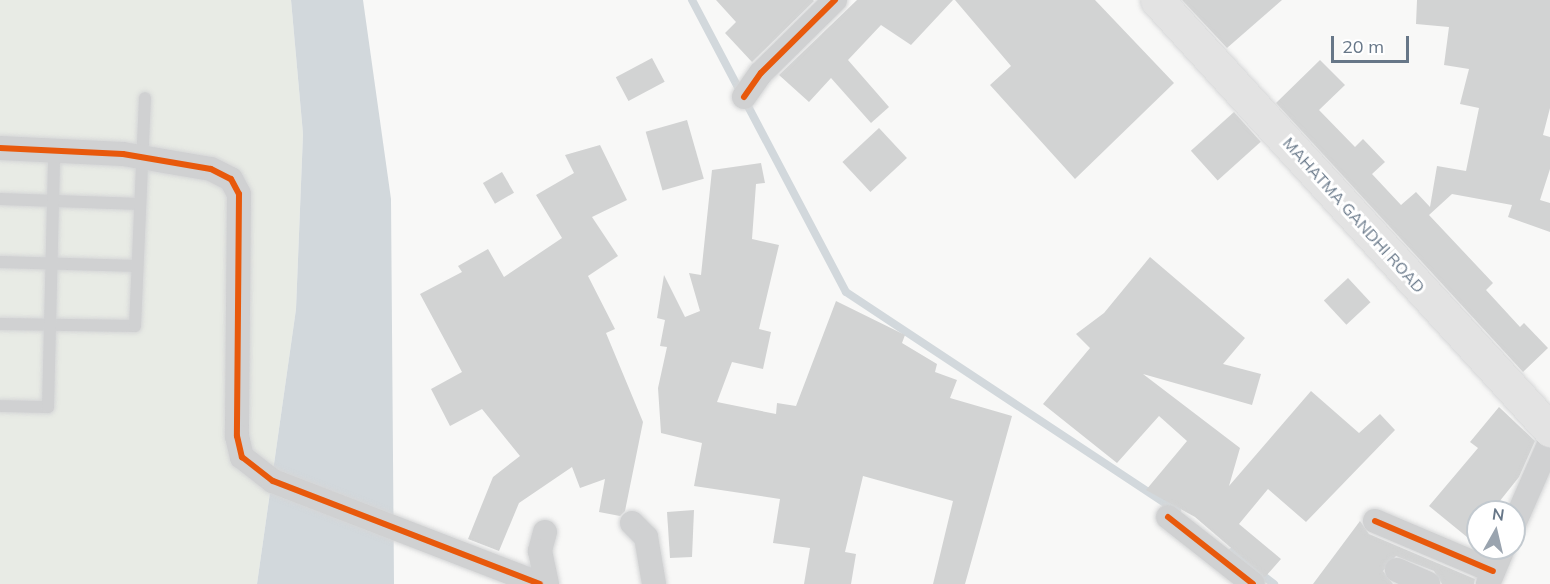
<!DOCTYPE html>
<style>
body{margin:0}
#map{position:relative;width:1550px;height:584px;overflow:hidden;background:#f8f8f7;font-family:Mulish,sans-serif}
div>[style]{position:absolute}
.green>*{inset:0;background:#e8ebe5}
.water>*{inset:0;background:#d2d8dc}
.stream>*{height:8px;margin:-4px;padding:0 4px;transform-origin:4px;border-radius:4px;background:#d2d8dc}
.building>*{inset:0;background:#d2d3d3;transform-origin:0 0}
.roads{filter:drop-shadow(0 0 2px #d5d6d7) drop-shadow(0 0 2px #d5d6d7)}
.lane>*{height:12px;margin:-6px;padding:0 6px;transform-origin:6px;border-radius:6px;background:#d0d1d2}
.street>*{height:24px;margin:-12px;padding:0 12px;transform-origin:12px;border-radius:12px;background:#d0d1d2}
.secondary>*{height:33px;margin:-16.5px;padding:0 16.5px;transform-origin:16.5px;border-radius:16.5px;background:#e3e3e3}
.cycleway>*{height:6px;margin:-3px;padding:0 3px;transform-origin:3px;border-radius:3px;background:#e8590c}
span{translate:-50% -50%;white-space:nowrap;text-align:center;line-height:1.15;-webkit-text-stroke:6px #fff;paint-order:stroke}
.street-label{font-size:16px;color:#677788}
.north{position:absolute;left:1466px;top:500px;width:60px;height:60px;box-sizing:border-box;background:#fff;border:2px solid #c2c9cf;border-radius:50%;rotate:8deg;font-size:16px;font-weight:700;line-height:24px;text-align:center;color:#677788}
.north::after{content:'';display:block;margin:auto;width:21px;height:27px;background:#9aa4af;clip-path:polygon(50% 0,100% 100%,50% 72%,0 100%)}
.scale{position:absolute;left:1331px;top:36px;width:78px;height:27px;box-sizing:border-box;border:3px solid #677788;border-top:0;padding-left:8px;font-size:18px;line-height:21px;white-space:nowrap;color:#677788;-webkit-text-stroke:4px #fff;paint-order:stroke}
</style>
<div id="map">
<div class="green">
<div style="clip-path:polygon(0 0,291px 0,303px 134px,296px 309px,257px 584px,0 584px)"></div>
</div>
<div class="water">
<div style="clip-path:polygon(291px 0,363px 0,391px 199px,394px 584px,257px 584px,296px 309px,303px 134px)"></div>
</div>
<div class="stream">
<div style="left:692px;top:0;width:330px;rotate:62.2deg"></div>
<div style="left:846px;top:292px;width:397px;rotate:33.5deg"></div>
<div style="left:1232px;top:552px;width:53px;rotate:37.3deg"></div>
</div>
<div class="building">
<div style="clip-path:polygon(716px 0,813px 0,814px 1px,752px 62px,725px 33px,736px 22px)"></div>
<div style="clip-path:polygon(857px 0,953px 0,911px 45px,881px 25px,848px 60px,889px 107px,871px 123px,831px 78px,809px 102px,779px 75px)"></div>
<div style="clip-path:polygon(955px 0,1095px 0,1174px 83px,1075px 179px,990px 85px,1011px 66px)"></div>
<div style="clip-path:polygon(1182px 0,1282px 0,1227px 48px)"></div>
<div style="clip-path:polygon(1417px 0,1550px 0,1550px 108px,1543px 135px,1550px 137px,1550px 169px,1540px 200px,1550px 203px,1550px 232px,1508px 217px,1512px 205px,1452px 194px,1429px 215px,1493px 283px,1486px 290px,1520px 327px,1524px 323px,1548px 348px,1523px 372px,1276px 103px,1320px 60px,1345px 85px,1319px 110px,1355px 147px,1363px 139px,1385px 162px,1372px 174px,1401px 205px,1416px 192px,1430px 207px,1437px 166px,1466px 171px,1479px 108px,1460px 104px,1469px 69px,1444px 65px,1449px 27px,1416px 24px)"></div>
<div style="left:652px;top:58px;width:27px;height:41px;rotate:62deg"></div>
<div style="left:1234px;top:112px;width:40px;height:58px;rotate:48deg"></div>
<div style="left:687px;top:120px;width:61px;height:43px;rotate:74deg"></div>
<div style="left:879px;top:128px;width:41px;height:50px;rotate:47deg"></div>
<div style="clip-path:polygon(600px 145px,627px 200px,592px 217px,618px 256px,588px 276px,615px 329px,606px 333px,643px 422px,625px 511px,620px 516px,599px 512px,605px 479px,580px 488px,572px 467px,519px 503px,499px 551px,468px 539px,493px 477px,520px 456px,482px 409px,450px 426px,431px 389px,462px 372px,420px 294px,462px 272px,458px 266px,488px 249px,504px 277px,562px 238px,536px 195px,574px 173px,565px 155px)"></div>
<div style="clip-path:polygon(761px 163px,765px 183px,756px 184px,752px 239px,779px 245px,759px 329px,771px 332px,763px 369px,732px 362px,717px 402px,776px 414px,777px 403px,796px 406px,836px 301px,905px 335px,902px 343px,937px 364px,935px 372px,957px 380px,950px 398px,1012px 416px,965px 584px,933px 584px,953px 501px,863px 476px,845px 552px,856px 554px,851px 584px,804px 584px,810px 548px,773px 543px,780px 499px,694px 486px,702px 443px,661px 433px,658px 388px,667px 347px,660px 346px,665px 320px,657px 318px,664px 275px,685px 317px,700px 311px,689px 273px,701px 275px,712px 170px)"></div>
<div style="left:502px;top:172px;width:24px;height:22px;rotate:60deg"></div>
<div style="clip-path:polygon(1150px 257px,1245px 338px,1223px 364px,1261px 374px,1252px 405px,1143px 374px,1240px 448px,1229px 486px,1311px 391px,1359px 433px,1380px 414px,1395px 430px,1306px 522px,1268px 489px,1239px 524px,1281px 559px,1265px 577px,1195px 517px,1146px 490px,1187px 441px,1159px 416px,1117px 463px,1043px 404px,1090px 348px,1076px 334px,1104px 313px)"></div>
<div style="left:1348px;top:278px;width:33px;height:33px;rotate:47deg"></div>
<div style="clip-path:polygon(1499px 407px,1535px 441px,1519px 477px,1499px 502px,1504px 512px,1478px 512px,1478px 546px,1429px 506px,1478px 448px,1470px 442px)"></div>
<div style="clip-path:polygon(694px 510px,692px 557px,670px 558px,667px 512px)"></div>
<div style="clip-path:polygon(1360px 521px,1369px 534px,1475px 579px,1474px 584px,1442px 584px,1434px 571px,1396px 556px,1383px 571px,1393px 584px,1313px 584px)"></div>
</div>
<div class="roads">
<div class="lane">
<div style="left:0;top:199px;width:140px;rotate:2deg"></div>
<div style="left:0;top:262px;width:137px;rotate:1.7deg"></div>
<div style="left:0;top:324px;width:135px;rotate:0.8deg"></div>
<div style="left:135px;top:326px;width:228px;rotate:-87.5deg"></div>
<div style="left:0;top:406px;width:48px;rotate:1.2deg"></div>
<div style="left:48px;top:407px;width:254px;rotate:-88.6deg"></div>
</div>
<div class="street">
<div style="left:744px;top:97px;width:29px;rotate:-55deg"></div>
<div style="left:761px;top:73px;width:104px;rotate:-44.6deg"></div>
<div style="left:0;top:148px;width:123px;rotate:2.8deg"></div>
<div style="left:123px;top:154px;width:89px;rotate:9.7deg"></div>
<div style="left:211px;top:169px;width:22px;rotate:27deg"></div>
<div style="left:231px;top:179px;width:17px;rotate:62deg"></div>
<div style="left:239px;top:194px;width:242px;rotate:90.5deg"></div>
<div style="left:237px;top:436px;width:22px;rotate:77deg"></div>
<div style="left:242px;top:457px;width:39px;rotate:38deg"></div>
<div style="left:273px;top:481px;width:286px;rotate:21.1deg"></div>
<div style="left:1168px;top:517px;width:108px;rotate:38.2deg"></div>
<div style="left:1375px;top:521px;width:128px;rotate:23deg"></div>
<div style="left:632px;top:523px;width:20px;rotate:45deg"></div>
<div style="left:646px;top:537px;width:48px;rotate:80.3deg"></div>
<div style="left:1514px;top:524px;width:90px;rotate:-66.3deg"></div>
<div style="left:545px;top:532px;width:20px;rotate:105deg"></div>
<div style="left:540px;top:551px;width:34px;rotate:78deg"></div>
<div style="left:1397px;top:570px;width:34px;rotate:24deg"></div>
<div style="left:1488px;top:584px;width:39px;rotate:-67deg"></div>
</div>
<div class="secondary">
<div style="left:1157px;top:0;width:583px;rotate:47.57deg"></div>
</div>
</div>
<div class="cycleway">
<div style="left:744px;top:97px;width:29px;rotate:-55deg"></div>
<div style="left:761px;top:73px;width:104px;rotate:-44.6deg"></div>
<div style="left:0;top:148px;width:123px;rotate:2.8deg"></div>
<div style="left:123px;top:154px;width:89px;rotate:9.7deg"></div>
<div style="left:211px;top:169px;width:22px;rotate:27deg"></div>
<div style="left:231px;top:179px;width:17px;rotate:62deg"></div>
<div style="left:239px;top:194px;width:242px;rotate:90.5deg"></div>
<div style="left:237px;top:436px;width:22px;rotate:77deg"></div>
<div style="left:242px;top:457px;width:39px;rotate:38deg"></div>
<div style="left:273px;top:481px;width:286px;rotate:21.1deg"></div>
<div style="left:1168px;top:517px;width:108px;rotate:38.2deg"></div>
<div style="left:1375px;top:521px;width:128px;rotate:23deg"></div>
</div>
<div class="street-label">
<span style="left:1354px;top:215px;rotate:48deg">MAHATMA GANDHI ROAD</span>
</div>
<div class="north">N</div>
<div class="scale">20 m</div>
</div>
